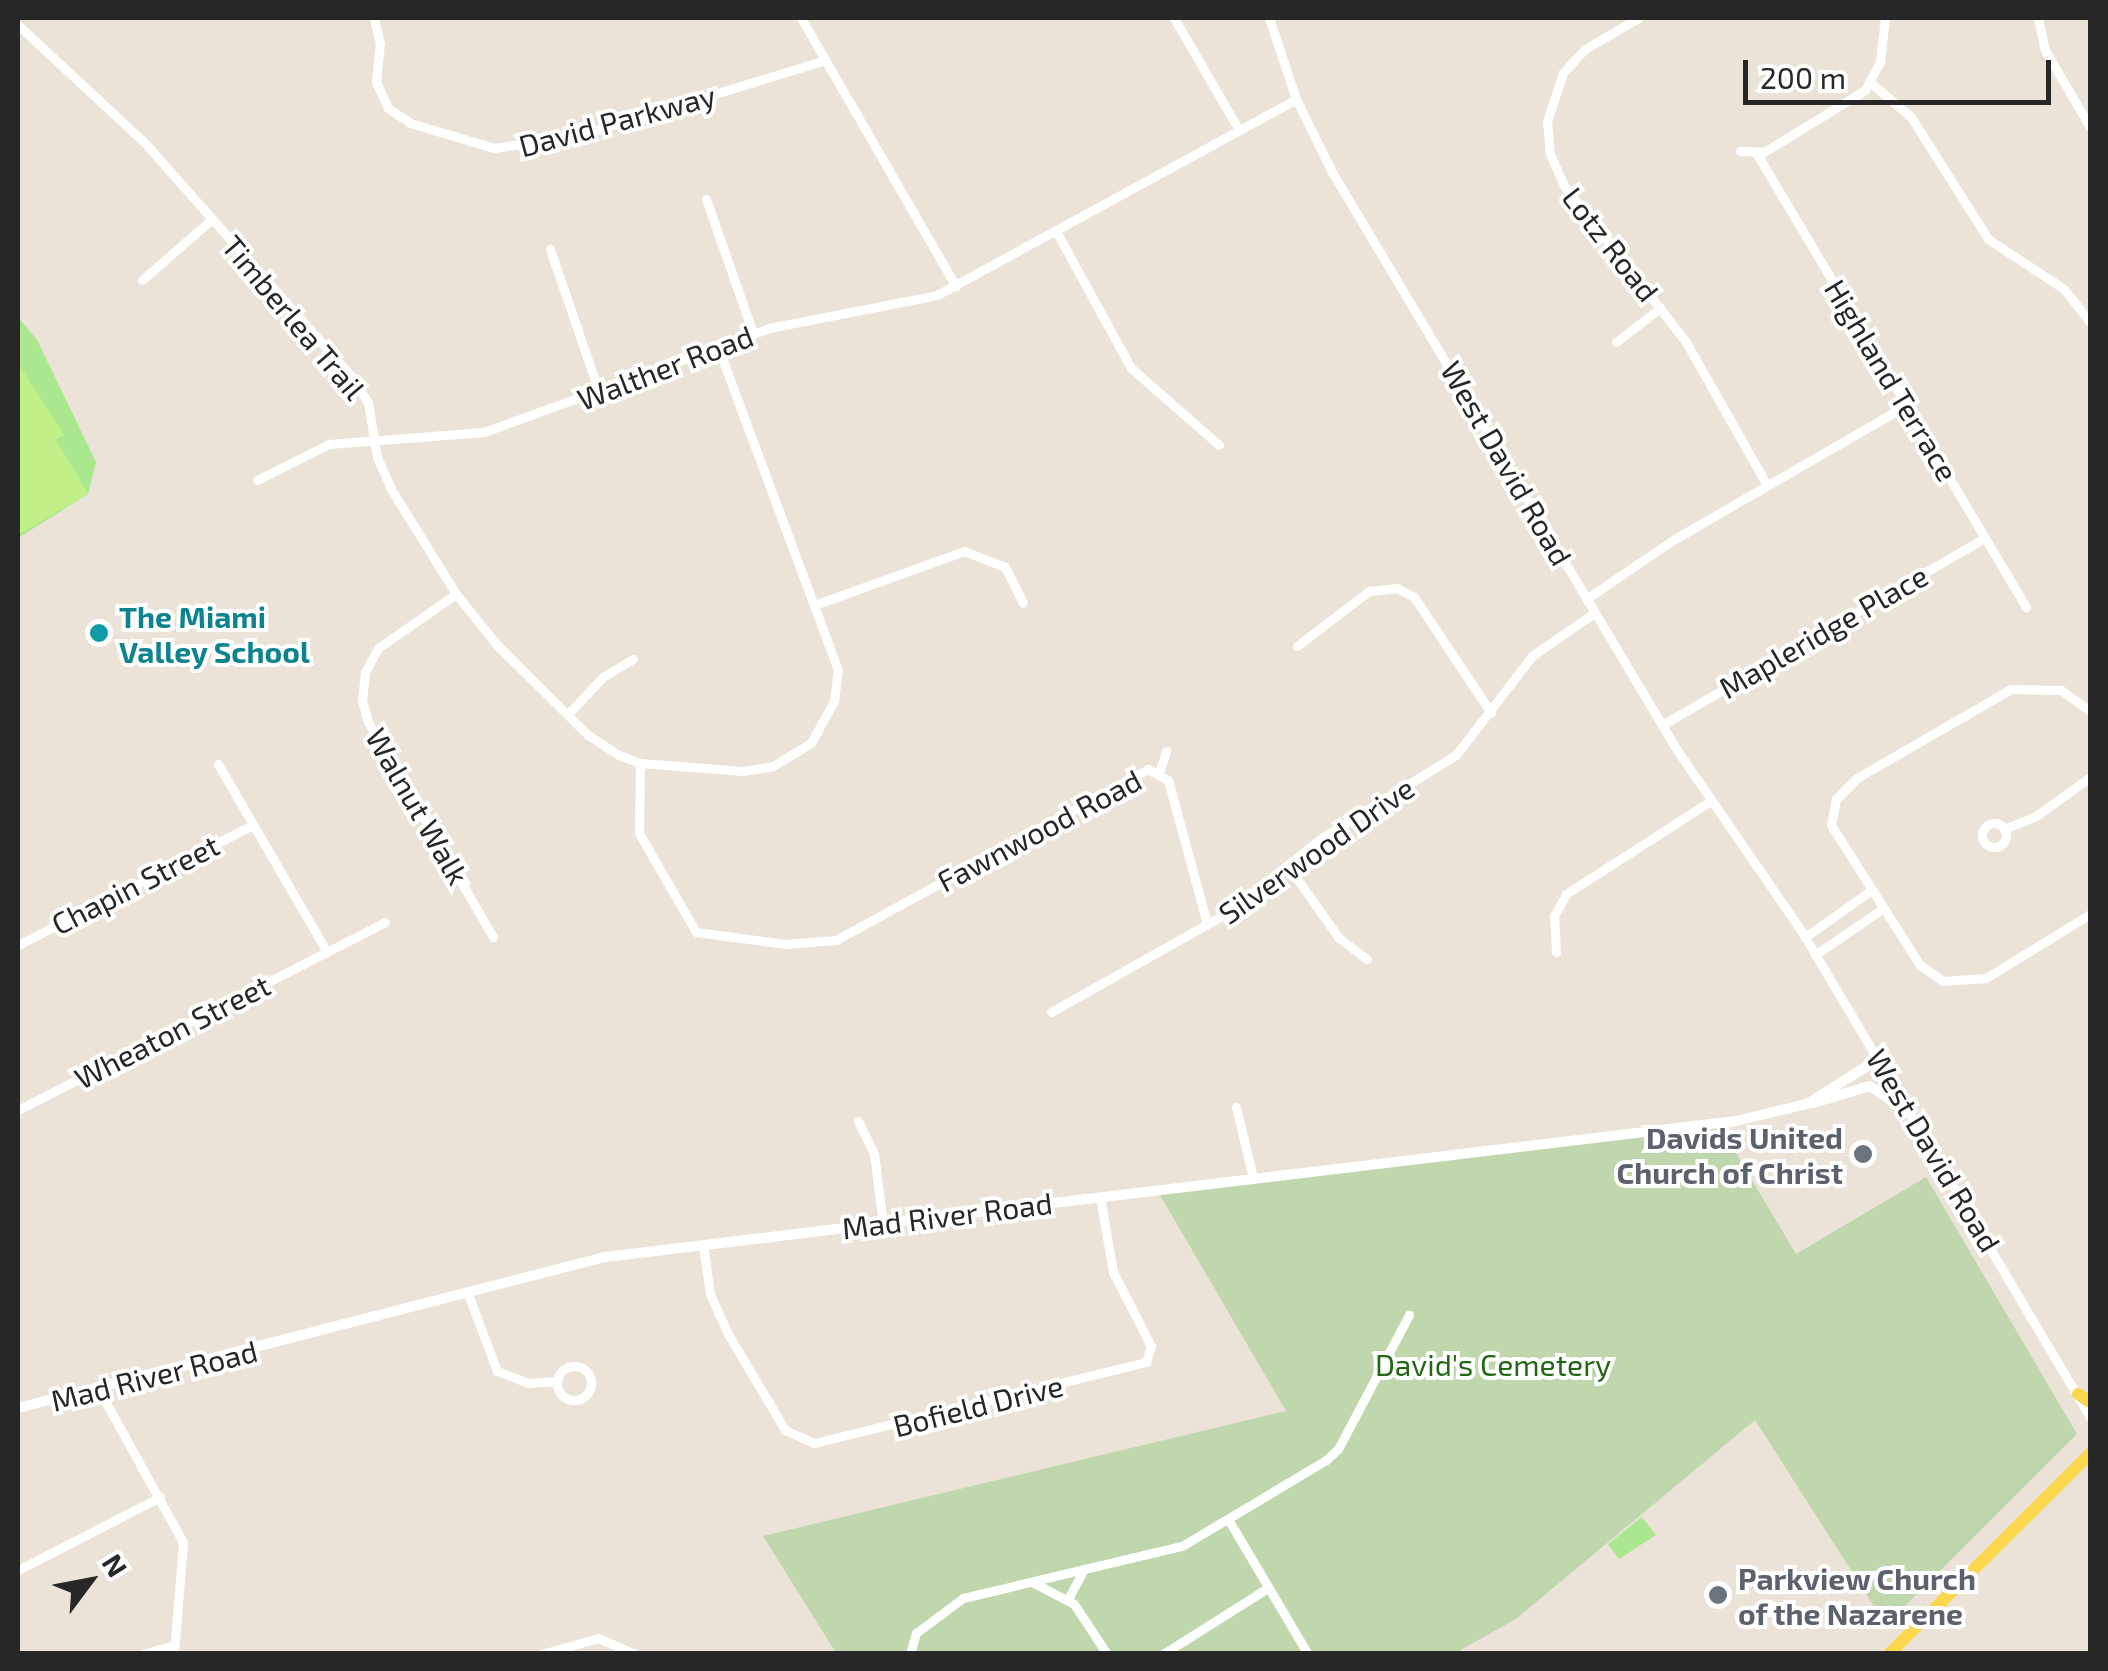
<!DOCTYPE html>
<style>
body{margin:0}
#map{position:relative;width:2108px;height:1671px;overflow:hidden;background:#ebe3d7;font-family:"Exo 2",sans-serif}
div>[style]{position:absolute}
.green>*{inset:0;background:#aae78e}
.cemetery>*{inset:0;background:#c0d7ad}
.pitch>*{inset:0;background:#c1f089}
.minor>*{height:9px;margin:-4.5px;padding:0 4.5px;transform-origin:4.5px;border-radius:4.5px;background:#fff}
.minor>.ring{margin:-4.5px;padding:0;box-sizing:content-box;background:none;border:9px solid #fff;border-radius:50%}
.tertiary>*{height:10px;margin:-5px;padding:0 5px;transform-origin:5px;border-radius:5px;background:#fff}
.primary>*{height:12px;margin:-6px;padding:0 6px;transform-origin:6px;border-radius:6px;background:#fbd74d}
.dots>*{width:28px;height:28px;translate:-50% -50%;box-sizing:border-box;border:5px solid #fff;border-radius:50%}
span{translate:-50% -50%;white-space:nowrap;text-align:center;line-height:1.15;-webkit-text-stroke:8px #fff;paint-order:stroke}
.street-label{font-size:30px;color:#272727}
.culture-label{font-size:30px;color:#0d838f;font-weight:700}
.left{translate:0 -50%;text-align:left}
.worship-label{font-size:30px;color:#5b616d;font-weight:700}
.right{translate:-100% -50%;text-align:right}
.park-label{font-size:30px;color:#236814}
.frame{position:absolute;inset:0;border:20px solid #272727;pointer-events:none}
.north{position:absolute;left:40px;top:1531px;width:100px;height:100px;-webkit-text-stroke:8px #fff;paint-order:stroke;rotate:58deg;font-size:28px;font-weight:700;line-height:40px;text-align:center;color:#272727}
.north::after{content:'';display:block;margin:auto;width:35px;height:45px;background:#272727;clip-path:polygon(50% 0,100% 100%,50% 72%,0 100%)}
.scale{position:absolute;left:1743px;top:60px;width:308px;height:45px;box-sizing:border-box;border:5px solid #272727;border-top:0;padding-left:12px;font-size:30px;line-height:35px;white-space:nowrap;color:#272727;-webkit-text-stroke:8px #fff;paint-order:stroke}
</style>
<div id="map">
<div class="green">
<div style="clip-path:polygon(18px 317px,37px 340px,96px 462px,88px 494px,18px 538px)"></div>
<div style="clip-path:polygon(1642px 1517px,1656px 1535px,1619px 1559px,1608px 1544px)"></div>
</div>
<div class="cemetery">
<div style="clip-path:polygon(1718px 1123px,1796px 1254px,1926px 1177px,2077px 1434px,1886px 1625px,1755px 1420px,1516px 1619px,1455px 1653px,836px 1653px,763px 1536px,1286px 1411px,1157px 1190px)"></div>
</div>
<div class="pitch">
<div style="clip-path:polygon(18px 363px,64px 435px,56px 440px,88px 494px,18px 535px)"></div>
</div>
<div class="minor">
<div style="left:374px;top:18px;width:26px;rotate:77deg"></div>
<div style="left:380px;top:43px;width:39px;rotate:96deg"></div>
<div style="left:376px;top:82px;width:29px;rotate:65deg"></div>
<div style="left:388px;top:108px;width:27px;rotate:34deg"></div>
<div style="left:410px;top:123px;width:88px;rotate:16.6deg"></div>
<div style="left:494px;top:148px;width:84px;rotate:-8.2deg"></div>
<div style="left:577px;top:136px;width:260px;rotate:-17deg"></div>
<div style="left:801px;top:18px;width:310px;rotate:60deg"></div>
<div style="left:1174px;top:18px;width:129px;rotate:59.9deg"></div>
<div style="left:1269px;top:18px;width:85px;rotate:71.6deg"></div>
<div style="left:1296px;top:99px;width:81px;rotate:63.7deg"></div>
<div style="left:1332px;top:172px;width:673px;rotate:59.17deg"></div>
<div style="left:1677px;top:750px;width:221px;rotate:55.5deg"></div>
<div style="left:1802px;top:932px;width:564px;rotate:59.3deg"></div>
<div style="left:1638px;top:18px;width:61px;rotate:149.7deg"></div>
<div style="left:1585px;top:49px;width:33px;rotate:133deg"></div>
<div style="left:1563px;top:73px;width:51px;rotate:108.4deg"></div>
<div style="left:1547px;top:121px;width:33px;rotate:85deg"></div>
<div style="left:1550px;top:154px;width:36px;rotate:66deg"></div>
<div style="left:1565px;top:187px;width:197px;rotate:52deg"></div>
<div style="left:1686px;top:342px;width:164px;rotate:60.5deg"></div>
<div style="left:2038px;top:18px;width:33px;rotate:78deg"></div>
<div style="left:2045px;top:50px;width:89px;rotate:59.7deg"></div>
<div style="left:18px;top:25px;width:173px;rotate:42.9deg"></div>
<div style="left:145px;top:143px;width:314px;rotate:48.5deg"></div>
<div style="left:353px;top:378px;width:29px;rotate:59deg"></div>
<div style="left:368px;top:403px;width:55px;rotate:80.5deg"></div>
<div style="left:377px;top:457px;width:35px;rotate:66deg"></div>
<div style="left:391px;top:489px;width:123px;rotate:58.2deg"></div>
<div style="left:456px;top:594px;width:67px;rotate:51.1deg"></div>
<div style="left:498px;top:646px;width:127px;rotate:44.7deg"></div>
<div style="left:588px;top:735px;width:37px;rotate:33deg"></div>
<div style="left:619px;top:755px;width:22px;rotate:21deg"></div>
<div style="left:640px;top:763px;width:103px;rotate:4.4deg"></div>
<div style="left:743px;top:771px;width:30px;rotate:-9deg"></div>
<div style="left:773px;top:766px;width:44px;rotate:-31.2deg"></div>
<div style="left:811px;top:743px;width:48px;rotate:-61.3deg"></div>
<div style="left:834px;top:701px;width:31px;rotate:-83deg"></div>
<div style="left:838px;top:670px;width:345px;rotate:-110.4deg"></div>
<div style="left:1871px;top:83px;width:52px;rotate:40.4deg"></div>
<div style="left:1911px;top:117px;width:144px;rotate:57.7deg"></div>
<div style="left:1988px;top:239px;width:91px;rotate:33.3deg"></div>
<div style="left:2064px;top:289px;width:42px;rotate:51.8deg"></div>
<div style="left:1740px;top:151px;width:24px;rotate:2deg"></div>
<div style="left:1764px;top:152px;width:119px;rotate:-31.5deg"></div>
<div style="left:1865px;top:90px;width:32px;rotate:-62deg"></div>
<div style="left:1880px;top:62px;width:44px;rotate:-83.5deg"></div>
<div style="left:1757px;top:154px;width:527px;rotate:59.3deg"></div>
<div style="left:706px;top:199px;width:142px;rotate:70.7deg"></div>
<div style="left:1056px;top:231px;width:156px;rotate:61.3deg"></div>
<div style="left:1131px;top:368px;width:117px;rotate:41.2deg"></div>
<div style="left:550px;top:249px;width:151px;rotate:71.1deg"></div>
<div style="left:142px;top:280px;width:93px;rotate:-41.1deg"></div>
<div style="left:1616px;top:342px;width:56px;rotate:-37.7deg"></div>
<div style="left:257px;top:480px;width:80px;rotate:-26.6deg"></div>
<div style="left:329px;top:444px;width:155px;rotate:-4.4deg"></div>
<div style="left:484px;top:432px;width:303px;rotate:-20deg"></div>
<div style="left:769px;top:328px;width:171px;rotate:-11.1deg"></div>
<div style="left:937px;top:295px;width:409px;rotate:-28.6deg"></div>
<div style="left:456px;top:594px;width:95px;rotate:145.3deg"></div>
<div style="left:378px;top:648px;width:27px;rotate:118deg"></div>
<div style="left:365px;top:672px;width:28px;rotate:96deg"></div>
<div style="left:362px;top:700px;width:23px;rotate:75deg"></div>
<div style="left:368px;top:722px;width:249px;rotate:59.8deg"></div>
<div style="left:1586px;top:599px;width:105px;rotate:-34.1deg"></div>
<div style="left:1673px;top:540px;width:270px;rotate:-30deg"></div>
<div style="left:817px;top:604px;width:156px;rotate:-19.8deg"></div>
<div style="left:964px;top:551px;width:44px;rotate:21.3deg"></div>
<div style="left:1005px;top:567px;width:40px;rotate:63.4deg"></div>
<div style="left:1297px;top:646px;width:91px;rotate:-37.4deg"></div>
<div style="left:1369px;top:591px;width:28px;rotate:-6deg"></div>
<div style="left:1397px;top:588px;width:19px;rotate:28deg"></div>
<div style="left:1414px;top:597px;width:139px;rotate:56.4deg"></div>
<div style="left:2090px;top:711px;width:36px;rotate:-144deg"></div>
<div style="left:2061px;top:690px;width:50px;rotate:-178.9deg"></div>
<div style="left:2011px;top:689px;width:178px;rotate:150deg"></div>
<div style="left:1857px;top:778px;width:30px;rotate:135deg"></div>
<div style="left:1836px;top:799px;width:26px;rotate:101deg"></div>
<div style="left:1831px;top:825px;width:166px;rotate:57.6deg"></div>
<div style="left:1920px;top:965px;width:28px;rotate:35deg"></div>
<div style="left:1943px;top:981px;width:43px;rotate:-4deg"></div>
<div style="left:1986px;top:978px;width:122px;rotate:-31.6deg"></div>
<div style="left:568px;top:714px;width:51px;rotate:-46.6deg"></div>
<div style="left:603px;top:677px;width:35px;rotate:-31deg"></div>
<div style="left:1662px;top:725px;width:373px;rotate:-30.1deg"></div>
<div style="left:640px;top:763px;width:70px;rotate:90.8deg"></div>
<div style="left:639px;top:833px;width:114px;rotate:60.1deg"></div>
<div style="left:696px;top:932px;width:91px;rotate:7.6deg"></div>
<div style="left:786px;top:944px;width:50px;rotate:-4.6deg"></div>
<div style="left:836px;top:940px;width:356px;rotate:-28.7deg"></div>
<div style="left:1148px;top:769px;width:23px;rotate:29deg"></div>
<div style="left:1168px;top:780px;width:149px;rotate:74.8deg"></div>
<div style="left:218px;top:764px;width:217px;rotate:59.9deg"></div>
<div style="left:1160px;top:770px;width:20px;rotate:-72deg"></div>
<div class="ring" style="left:1982px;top:823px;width:15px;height:15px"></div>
<div style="left:2004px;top:829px;width:35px;rotate:-22deg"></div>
<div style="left:2036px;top:816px;width:67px;rotate:-35.8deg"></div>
<div style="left:1288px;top:866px;width:88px;rotate:54.7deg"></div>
<div style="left:1339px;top:938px;width:35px;rotate:37deg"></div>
<div style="left:1805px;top:937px;width:78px;rotate:-35.1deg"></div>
<div style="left:18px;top:945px;width:264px;rotate:-27.1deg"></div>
<div style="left:1556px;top:952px;width:36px;rotate:-93deg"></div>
<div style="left:1554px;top:916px;width:25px;rotate:-61deg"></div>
<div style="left:1566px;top:894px;width:170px;rotate:-32.8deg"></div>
<div style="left:1815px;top:955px;width:81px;rotate:-34.5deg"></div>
<div style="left:1051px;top:1012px;width:202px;rotate:-29.4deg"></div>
<div style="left:1227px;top:913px;width:122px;rotate:-38.4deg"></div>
<div style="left:1323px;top:837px;width:156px;rotate:-31.7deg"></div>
<div style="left:1456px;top:755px;width:125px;rotate:-52.5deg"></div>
<div style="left:1532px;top:656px;width:75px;rotate:-34.7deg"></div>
<div style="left:1236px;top:1107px;width:73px;rotate:76.5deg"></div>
<div style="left:18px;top:1110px;width:412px;rotate:-27.1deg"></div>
<div style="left:858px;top:1121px;width:37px;rotate:64deg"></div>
<div style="left:874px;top:1154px;width:70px;rotate:82.6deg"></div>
<div style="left:703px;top:1245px;width:49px;rotate:81.9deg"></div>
<div style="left:710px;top:1294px;width:44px;rotate:65.8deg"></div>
<div style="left:728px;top:1334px;width:112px;rotate:59.3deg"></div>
<div style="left:785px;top:1430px;width:32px;rotate:24deg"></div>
<div style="left:814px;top:1443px;width:342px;rotate:-13.7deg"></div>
<div style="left:1146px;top:1362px;width:17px;rotate:-73deg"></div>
<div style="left:1151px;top:1346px;width:83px;rotate:-117.2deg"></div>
<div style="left:1113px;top:1272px;width:76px;rotate:-99.8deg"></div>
<div style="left:468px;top:1294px;width:82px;rotate:69.4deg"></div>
<div style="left:497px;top:1371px;width:34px;rotate:21deg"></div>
<div style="left:529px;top:1383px;width:28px;rotate:-4deg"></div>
<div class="ring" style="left:557px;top:1366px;width:25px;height:25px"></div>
<div style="left:99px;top:1390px;width:174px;rotate:61.1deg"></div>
<div style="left:183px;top:1542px;width:112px;rotate:94.6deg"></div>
<div style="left:1228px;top:1519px;width:153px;rotate:59.4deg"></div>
<div style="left:18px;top:1570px;width:160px;rotate:-27.2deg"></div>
<div style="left:1032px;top:1582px;width:47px;rotate:27.6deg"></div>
<div style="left:1074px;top:1604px;width:60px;rotate:56.6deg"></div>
<div style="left:1068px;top:1599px;width:32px;rotate:-62deg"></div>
<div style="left:143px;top:1654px;width:32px;rotate:-16deg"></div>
<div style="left:542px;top:1654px;width:58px;rotate:-15.9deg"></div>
<div style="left:598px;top:1638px;width:40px;rotate:23.4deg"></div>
<div style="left:910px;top:1654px;width:22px;rotate:-74deg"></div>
<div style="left:916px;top:1633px;width:59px;rotate:-36.7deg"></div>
<div style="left:963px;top:1598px;width:225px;rotate:-13.4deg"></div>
<div style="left:1182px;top:1546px;width:168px;rotate:-30.8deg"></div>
<div style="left:1326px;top:1460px;width:16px;rotate:-43deg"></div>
<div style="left:1338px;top:1449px;width:152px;rotate:-62.1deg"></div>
<div style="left:1163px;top:1654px;width:124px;rotate:-32.2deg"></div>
</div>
<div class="tertiary">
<div style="left:1813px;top:1103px;width:59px;rotate:-16.6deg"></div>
<div style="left:1870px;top:1086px;width:47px;rotate:34.7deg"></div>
<div style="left:18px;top:1408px;width:606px;rotate:-14.43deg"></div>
<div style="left:605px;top:1257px;width:1139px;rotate:-6.86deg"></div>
<div style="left:1736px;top:1121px;width:73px;rotate:-13.5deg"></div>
<div style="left:1807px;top:1104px;width:83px;rotate:-32.2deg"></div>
</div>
<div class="primary">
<div style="left:2078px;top:1394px;width:14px;rotate:34deg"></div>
<div style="left:1889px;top:1654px;width:284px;rotate:-44.9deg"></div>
</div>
<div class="dots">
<div style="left:99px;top:633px;background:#0f9aa8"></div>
<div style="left:1863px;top:1154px;background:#6b7280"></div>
<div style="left:1718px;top:1595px;background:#6b7280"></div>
</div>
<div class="street-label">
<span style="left:617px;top:120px;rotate:-15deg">David Parkway</span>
<span style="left:1611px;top:244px;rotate:52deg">Lotz Road</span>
<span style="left:294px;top:317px;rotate:50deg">Timberlea Trail</span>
<span style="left:665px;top:367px;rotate:-21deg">Walther Road</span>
<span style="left:1892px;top:380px;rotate:59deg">Highland Terrace</span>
<span style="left:1507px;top:463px;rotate:60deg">West David Road</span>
<span style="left:1823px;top:631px;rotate:-30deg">Mapleridge Place</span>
<span style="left:418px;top:806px;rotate:60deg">Walnut Walk</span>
<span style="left:1039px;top:830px;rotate:-28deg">Fawnwood Road</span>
<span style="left:1316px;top:850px;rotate:-35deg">Silverwood Drive</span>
<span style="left:135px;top:884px;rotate:-27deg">Chapin Street</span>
<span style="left:172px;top:1031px;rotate:-27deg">Wheaton Street</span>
<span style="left:1934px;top:1150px;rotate:59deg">West David Road</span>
<span style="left:947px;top:1215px;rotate:-7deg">Mad River Road</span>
<span style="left:154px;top:1375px;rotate:-14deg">Mad River Road</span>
<span style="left:978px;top:1405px;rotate:-14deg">Bofield Drive</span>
</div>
<div class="culture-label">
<span class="left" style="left:119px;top:633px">The Miami<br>Valley School</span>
</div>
<div class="worship-label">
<span class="right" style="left:1843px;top:1154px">Davids United<br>Church of Christ</span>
<span class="left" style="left:1738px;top:1595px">Parkview Church<br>of the Nazarene</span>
</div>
<div class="park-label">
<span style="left:1493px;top:1364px">David's Cemetery</span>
</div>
<div class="frame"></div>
<div class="north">N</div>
<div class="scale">200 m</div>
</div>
